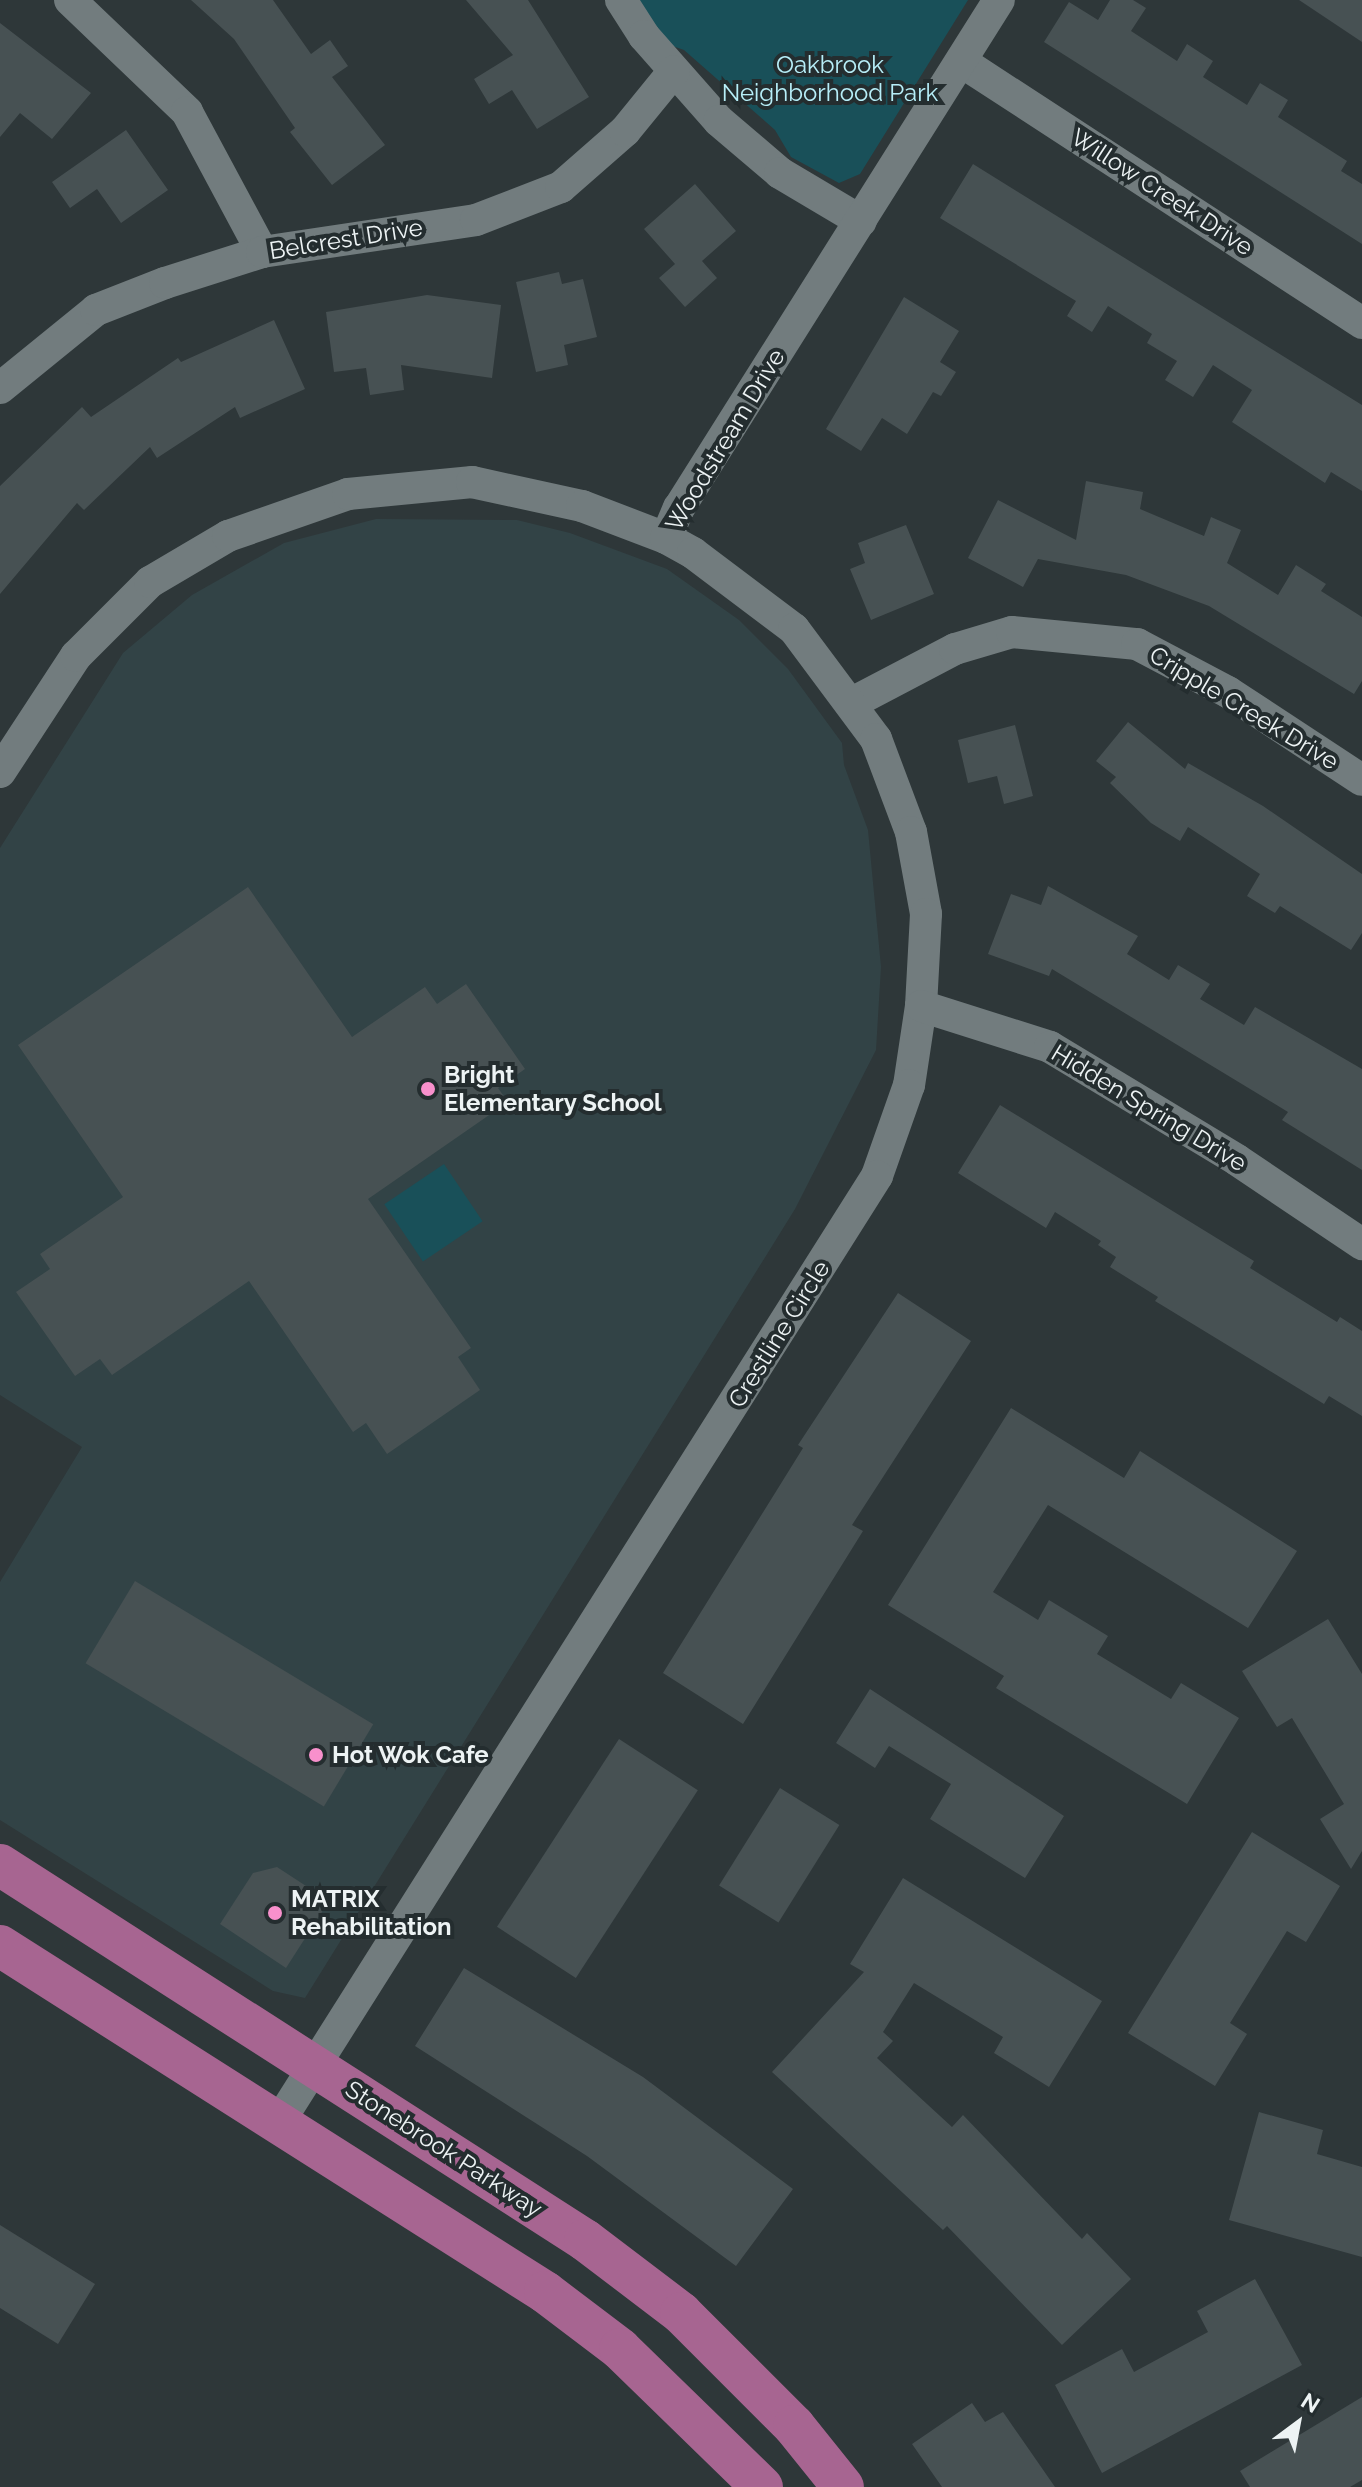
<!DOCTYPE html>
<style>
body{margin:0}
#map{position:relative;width:1362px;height:2487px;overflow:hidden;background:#2e3739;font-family:Raleway,sans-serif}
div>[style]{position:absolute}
.built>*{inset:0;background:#324346}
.green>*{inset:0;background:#195059;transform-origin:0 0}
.building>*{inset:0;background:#475153;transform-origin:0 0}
.minor>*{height:32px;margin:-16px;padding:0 16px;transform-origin:16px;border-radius:16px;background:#727c7e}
.major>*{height:42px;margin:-21px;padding:0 21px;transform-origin:21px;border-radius:21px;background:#a76591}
.dots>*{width:22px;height:22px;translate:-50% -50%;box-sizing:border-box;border:4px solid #242d2f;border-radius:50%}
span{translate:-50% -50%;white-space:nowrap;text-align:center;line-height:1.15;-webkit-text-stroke:8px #242d2f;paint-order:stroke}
.park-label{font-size:24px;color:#b7eef8}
.street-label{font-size:24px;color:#edf3f4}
.poi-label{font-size:24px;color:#edf3f4;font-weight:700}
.left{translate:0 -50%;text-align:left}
.north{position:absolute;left:1258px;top:2383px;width:80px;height:80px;-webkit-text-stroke:6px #242d2f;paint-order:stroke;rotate:32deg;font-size:22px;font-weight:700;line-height:32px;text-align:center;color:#edf3f4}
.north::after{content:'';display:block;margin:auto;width:28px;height:36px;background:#edf3f4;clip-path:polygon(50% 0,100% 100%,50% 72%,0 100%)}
</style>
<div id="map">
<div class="built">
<div style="clip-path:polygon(376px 519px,517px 520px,570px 533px,667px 569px,739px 620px,788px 669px,842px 743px,844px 765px,868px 830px,881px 967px,876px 1050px,795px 1209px,305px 1998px,273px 1991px,0 1820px,0 1582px,82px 1447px,0 1395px,0 848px,123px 653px,192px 595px,284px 543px)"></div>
</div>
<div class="green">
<div style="clip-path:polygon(636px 0,968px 0,860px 174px,839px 183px,791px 157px,775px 130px,684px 50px,658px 41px)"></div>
<div style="left:444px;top:1164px;width:69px;height:72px;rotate:56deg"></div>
</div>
<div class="building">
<div style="clip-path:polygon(191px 0,273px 0,311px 54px,330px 40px,348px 66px,332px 77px,385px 145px,332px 185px,290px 132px,295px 128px,234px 39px)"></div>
<div style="clip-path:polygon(466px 0,528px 0,589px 97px,537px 129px,512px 90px,489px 104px,474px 79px,513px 55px)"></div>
<div style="clip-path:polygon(1110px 0,1133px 0,1146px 8px,1131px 31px,1177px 61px,1187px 44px,1213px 61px,1203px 77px,1247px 105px,1260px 83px,1288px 100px,1278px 117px,1347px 161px,1341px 171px,1362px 184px,1362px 244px,1044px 42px,1069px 2px,1098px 20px)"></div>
<div style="clip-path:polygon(1299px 0,1362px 0,1362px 42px)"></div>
<div style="clip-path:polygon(0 23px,91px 93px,52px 139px,20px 113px,0 137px)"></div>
<div style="clip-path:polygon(126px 130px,168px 190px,121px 223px,97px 189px,70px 208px,52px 182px)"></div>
<div style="clip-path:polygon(973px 164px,1362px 405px,1362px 491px,1331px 472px,1325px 483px,1232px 422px,1252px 390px,1213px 365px,1193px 397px,1165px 380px,1177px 361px,1147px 343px,1152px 334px,1108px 306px,1092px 332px,1067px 316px,1076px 301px,940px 218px)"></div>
<div style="clip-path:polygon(695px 184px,736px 231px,702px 261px,717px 278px,685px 307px,659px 278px,675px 264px,644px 229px)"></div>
<div style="clip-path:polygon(559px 272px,562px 284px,583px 279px,597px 337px,564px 345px,568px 365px,536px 372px,516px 282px)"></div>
<div style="clip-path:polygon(427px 295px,501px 305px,492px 378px,401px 365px,404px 390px,370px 395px,366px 368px,334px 372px,326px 312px)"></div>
<div style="clip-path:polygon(904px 297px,959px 331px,940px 362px,956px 372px,941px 396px,933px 392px,907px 434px,882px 418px,861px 451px,826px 429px)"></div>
<div style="clip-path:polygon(274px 320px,305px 389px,240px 418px,235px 407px,157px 458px,150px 447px,84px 510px,77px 503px,0 594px,0 486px,82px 407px,91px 417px,178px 358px,181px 362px)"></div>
<div style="clip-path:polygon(1086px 481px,1143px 492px,1140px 509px,1204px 536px,1211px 517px,1241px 530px,1227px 563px,1278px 595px,1296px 565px,1326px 584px,1321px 591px,1362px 617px,1362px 681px,1354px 694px,1209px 606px,1126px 575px,1038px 559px,1023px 587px,968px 558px,998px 500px,1076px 540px)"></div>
<div style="clip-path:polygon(906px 525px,934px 594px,871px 620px,850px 569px,865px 563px,858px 543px)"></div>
<div style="clip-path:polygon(1128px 722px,1185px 769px,1188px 763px,1263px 806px,1362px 874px,1362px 933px,1351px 950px,1280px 906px,1275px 913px,1247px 896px,1260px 874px,1188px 827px,1180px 841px,1151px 823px,1110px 783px,1116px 777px,1096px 761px)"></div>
<div style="clip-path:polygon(1015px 725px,1033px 796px,1004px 804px,997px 776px,968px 783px,958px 740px)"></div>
<div style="clip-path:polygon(1048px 886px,1138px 936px,1127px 954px,1169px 980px,1178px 965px,1210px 984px,1200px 999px,1244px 1025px,1255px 1007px,1362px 1069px,1362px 1170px,1282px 1120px,1288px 1112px,1052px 969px,1049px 976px,988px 954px,1011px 894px,1041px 905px)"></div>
<div style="clip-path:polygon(248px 887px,352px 1037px,425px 987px,437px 1004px,466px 984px,525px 1069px,498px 1088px,508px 1102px,368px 1199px,471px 1348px,458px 1357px,480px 1390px,387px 1454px,366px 1423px,353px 1432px,249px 1281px,112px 1375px,100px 1359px,75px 1376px,16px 1292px,50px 1269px,40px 1254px,123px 1197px,18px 1045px)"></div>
<div style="clip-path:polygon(1000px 1105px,1254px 1261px,1250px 1268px,1337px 1322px,1340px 1317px,1362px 1331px,1362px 1416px,1329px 1396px,1324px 1404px,1155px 1301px,1158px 1297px,1110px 1267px,1116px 1257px,1098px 1245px,1101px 1241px,1055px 1212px,1046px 1228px,958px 1173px)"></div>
<div style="clip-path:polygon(898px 1293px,971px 1341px,852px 1525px,863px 1531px,743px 1724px,663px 1673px,803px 1448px,798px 1445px)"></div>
<div style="clip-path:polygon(1011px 1408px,1124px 1478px,1140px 1451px,1297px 1551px,1248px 1628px,1048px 1505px,993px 1592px,1038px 1620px,1049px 1600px,1108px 1636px,1097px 1654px,1171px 1699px,1181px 1683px,1239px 1718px,1187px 1804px,996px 1688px,1004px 1676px,888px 1605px)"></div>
<div style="left:135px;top:1581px;width:278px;height:96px;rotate:31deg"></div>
<div style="clip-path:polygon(1328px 1619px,1362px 1674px,1362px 1851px,1351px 1869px,1320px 1819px,1344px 1804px,1292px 1718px,1277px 1727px,1242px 1671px)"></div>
<div style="clip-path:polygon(870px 1689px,1064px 1816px,1025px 1878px,930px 1819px,951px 1784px,889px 1746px,875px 1768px,836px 1743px)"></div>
<div style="left:619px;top:1739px;width:94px;height:224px;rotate:33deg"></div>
<div style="left:780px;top:1788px;width:70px;height:115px;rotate:32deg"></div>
<div style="clip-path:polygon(1252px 1832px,1340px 1886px,1306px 1942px,1287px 1931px,1230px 2023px,1247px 2034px,1215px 2086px,1128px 2033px)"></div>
<div style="clip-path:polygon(277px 1867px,329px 1901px,286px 1968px,220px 1924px,253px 1873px)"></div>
<div style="clip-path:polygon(903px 1878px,1102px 2001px,1049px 2087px,994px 2053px,1003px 2037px,914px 1983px,883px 2032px,893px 2041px,877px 2058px,952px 2127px,963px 2115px,1082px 2239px,1087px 2233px,1131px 2279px,1062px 2345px,947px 2226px,943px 2230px,772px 2072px,864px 1972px,850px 1964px)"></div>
<div style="clip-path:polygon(464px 1968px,643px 2077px,793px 2189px,736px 2266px,587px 2156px,415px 2046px)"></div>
<div style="clip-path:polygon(1259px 2112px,1323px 2130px,1317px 2154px,1362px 2167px,1362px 2257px,1229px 2220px)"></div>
<div style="clip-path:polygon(0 2225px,95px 2284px,58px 2344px,0 2308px)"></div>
<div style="clip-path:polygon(1255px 2279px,1302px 2365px,1102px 2473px,1055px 2385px,1122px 2349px,1134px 2372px,1208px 2332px,1197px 2311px)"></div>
<div style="clip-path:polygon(1362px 2397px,1362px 2480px,1350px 2487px,1250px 2487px,1240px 2471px)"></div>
<div style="clip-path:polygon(972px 2403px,985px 2422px,1003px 2412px,1055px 2487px,942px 2487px,912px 2444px)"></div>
</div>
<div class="minor">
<div style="left:70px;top:0;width:162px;rotate:43.7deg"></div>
<div style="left:187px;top:112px;width:159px;rotate:61.8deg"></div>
<div style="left:621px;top:0;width:43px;rotate:57.4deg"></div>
<div style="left:644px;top:36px;width:113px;rotate:48.6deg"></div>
<div style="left:719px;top:121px;width:80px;rotate:40.4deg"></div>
<div style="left:780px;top:173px;width:94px;rotate:30.7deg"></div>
<div style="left:962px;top:62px;width:478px;rotate:33.1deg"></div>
<div style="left:0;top:388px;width:124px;rotate:-39.1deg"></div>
<div style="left:96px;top:310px;width:74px;rotate:-21.4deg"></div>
<div style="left:165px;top:283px;width:102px;rotate:-17.7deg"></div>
<div style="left:262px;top:252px;width:216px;rotate:-8.5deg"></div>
<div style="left:476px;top:220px;width:91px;rotate:-21.2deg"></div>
<div style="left:561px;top:187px;width:85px;rotate:-41.2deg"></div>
<div style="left:625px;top:131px;width:77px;rotate:-50.8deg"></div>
<div style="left:666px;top:538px;width:33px;rotate:-67deg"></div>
<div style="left:679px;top:508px;width:600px;rotate:-57.79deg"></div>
<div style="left:852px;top:703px;width:116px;rotate:-27.7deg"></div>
<div style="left:955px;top:649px;width:59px;rotate:-16.6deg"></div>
<div style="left:1012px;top:632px;width:126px;rotate:5.5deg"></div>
<div style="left:1137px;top:644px;width:103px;rotate:27.8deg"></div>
<div style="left:1228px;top:692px;width:160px;rotate:33.3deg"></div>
<div style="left:0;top:772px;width:139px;rotate:-56.8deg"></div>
<div style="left:76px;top:656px;width:105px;rotate:-45deg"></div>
<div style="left:150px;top:582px;width:91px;rotate:-30.5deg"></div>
<div style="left:228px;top:536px;width:127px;rotate:-19.3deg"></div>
<div style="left:348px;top:494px;width:125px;rotate:-5.5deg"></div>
<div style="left:472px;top:482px;width:113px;rotate:12.3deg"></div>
<div style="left:582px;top:506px;width:90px;rotate:20.9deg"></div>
<div style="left:666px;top:538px;width:31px;rotate:29deg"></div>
<div style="left:693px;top:553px;width:126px;rotate:37deg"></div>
<div style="left:794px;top:629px;width:137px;rotate:53.3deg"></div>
<div style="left:876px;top:739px;width:99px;rotate:69.4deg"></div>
<div style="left:911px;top:832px;width:83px;rotate:79.6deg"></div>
<div style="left:926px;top:914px;width:92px;rotate:93.1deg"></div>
<div style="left:921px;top:1006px;width:80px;rotate:98.6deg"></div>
<div style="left:909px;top:1085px;width:96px;rotate:109.4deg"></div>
<div style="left:877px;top:1176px;width:1119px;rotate:122.3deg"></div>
<div style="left:921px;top:1006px;width:135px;rotate:17.6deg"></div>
<div style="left:1050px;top:1047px;width:218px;rotate:31.1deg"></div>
<div style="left:1237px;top:1160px;width:151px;rotate:33.9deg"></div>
</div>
<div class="major">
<div style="left:0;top:1865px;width:695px;rotate:32.66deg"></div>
<div style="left:585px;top:2240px;width:121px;rotate:37.2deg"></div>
<div style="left:681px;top:2313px;width:160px;rotate:45deg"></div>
<div style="left:794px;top:2426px;width:78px;rotate:51.2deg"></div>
<div style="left:0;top:1946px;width:646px;rotate:32.41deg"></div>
<div style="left:545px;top:2292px;width:94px;rotate:37.2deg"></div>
<div style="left:620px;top:2349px;width:198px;rotate:44.2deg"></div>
</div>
<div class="dots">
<div style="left:428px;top:1089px;background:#f890cc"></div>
<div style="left:316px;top:1755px;background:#f890cc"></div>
<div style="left:275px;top:1913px;background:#f890cc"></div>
</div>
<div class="park-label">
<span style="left:830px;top:79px">Oakbrook<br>Neighborhood Park</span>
</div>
<div class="street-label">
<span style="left:1162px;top:192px;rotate:33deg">Willow Creek Drive</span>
<span style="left:346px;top:239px;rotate:-9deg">Belcrest Drive</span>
<span style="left:725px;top:440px;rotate:-59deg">Woodstream Drive</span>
<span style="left:1244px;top:708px;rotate:31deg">Cripple Creek Drive</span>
<span style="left:1149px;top:1108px;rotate:31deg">Hidden Spring Drive</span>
<span style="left:779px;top:1334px;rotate:-58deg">Crestline Circle</span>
<span style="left:444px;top:2149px;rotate:33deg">Stonebrook Parkway</span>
</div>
<div class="poi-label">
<span class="left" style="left:444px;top:1089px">Bright<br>Elementary School</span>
<span class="left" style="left:332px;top:1755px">Hot Wok Cafe</span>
<span class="left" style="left:291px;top:1913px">MATRIX<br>Rehabilitation</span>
</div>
<div class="north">N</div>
</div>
